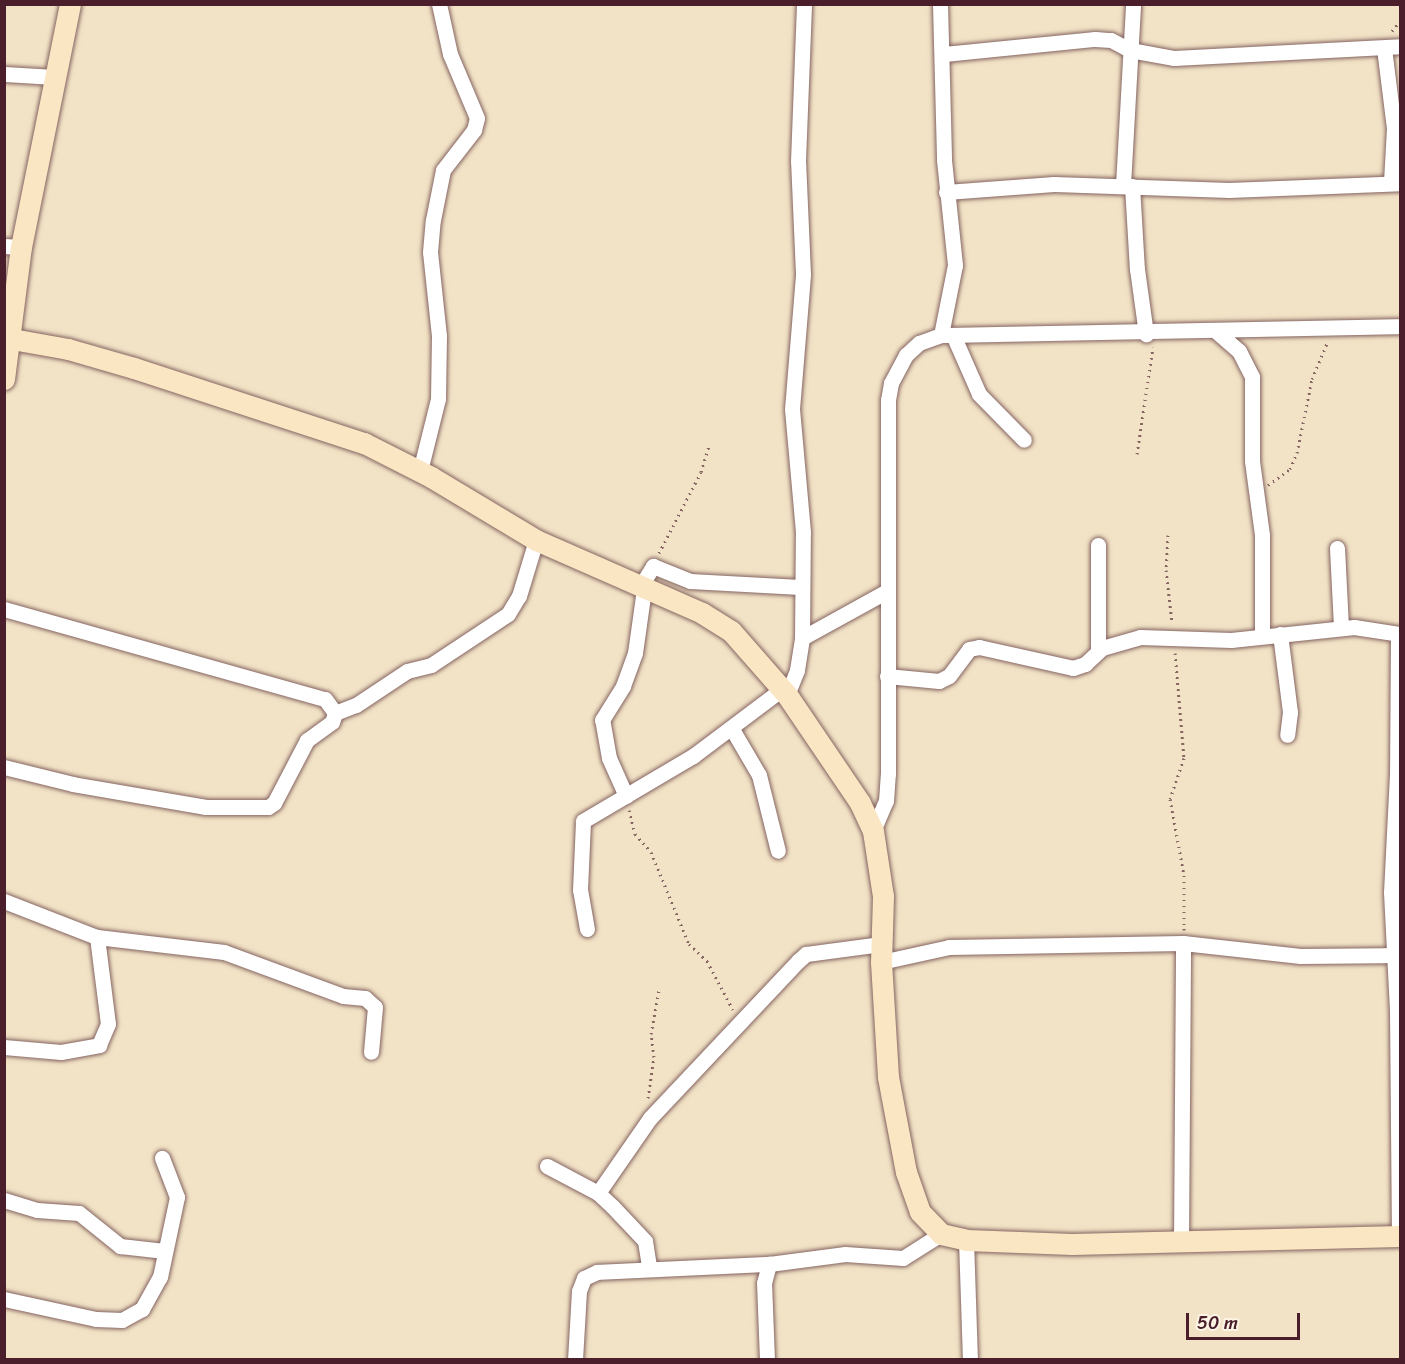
<!DOCTYPE html>
<style>
body{margin:0}
#map{position:relative;width:1405px;height:1364px;overflow:hidden;background:#f2e3c6;font-family:Sriracha,sans-serif}
div>[style]{position:absolute}
.path>*{height:3px;margin-top:-1.5px;transform-origin:0;background:repeating-linear-gradient(90deg,#856461 0 1.5px,transparent 0 6px)}
.roads{filter:drop-shadow(0 0 2px #856461) drop-shadow(0 0 2px #856461)}
.street>*{height:15px;margin:-7.5px;padding:0 7.5px;transform-origin:7.5px;border-radius:7.5px;background:#fff}
.secondary>*{height:21px;margin:-10.5px;padding:0 10.5px;transform-origin:10.5px;border-radius:10.5px;background:#fbe6c4}
span{translate:-50% -50%;white-space:nowrap;text-align:center;line-height:1.15;-webkit-text-stroke:5px #fcf5e5;paint-order:stroke}
.frame{position:absolute;inset:0;border:6px solid #4a1f2b;pointer-events:none}
.scale{position:absolute;left:1186px;top:1313px;width:114px;height:27px;box-sizing:border-box;border:3px solid #4a1f2b;border-top:0;padding-left:8px;font-size:18px;line-height:21px;white-space:nowrap;color:#4a1f2b;-webkit-text-stroke:4px #fcf5e5;paint-order:stroke}
</style>
<div id="map">
<div class="path">
<div style="left:1392px;top:31px;width:13px;rotate:-51deg"></div>
<div style="left:1137px;top:454px;width:108px;rotate:-81.5deg"></div>
<div style="left:1268px;top:485px;width:27px;rotate:-36deg"></div>
<div style="left:1290px;top:469px;width:17px;rotate:-66deg"></div>
<div style="left:1297px;top:453px;width:76px;rotate:-78.5deg"></div>
<div style="left:1312px;top:379px;width:41px;rotate:-67.2deg"></div>
<div style="left:1168px;top:535px;width:35px;rotate:93deg"></div>
<div style="left:1166px;top:570px;width:53px;rotate:83.5deg"></div>
<div style="left:659px;top:553px;width:91px;rotate:-62.6deg"></div>
<div style="left:701px;top:472px;width:27px;rotate:-73deg"></div>
<div style="left:1175px;top:653px;width:105px;rotate:85.1deg"></div>
<div style="left:1184px;top:758px;width:43px;rotate:108.9deg"></div>
<div style="left:1170px;top:799px;width:77px;rotate:79.6deg"></div>
<div style="left:1184px;top:875px;width:55px;rotate:90deg"></div>
<div style="left:629px;top:810px;width:25px;rotate:76deg"></div>
<div style="left:635px;top:834px;width:24px;rotate:48deg"></div>
<div style="left:651px;top:852px;width:100px;rotate:67.6deg"></div>
<div style="left:689px;top:944px;width:25px;rotate:43deg"></div>
<div style="left:707px;top:961px;width:55px;rotate:62deg"></div>
<div style="left:648px;top:1098px;width:41px;rotate:-81.7deg"></div>
<div style="left:654px;top:1057px;width:23px;rotate:-97deg"></div>
<div style="left:651px;top:1034px;width:45px;rotate:-79.7deg"></div>
</div>
<div class="roads">
<div class="street">
<div style="left:940px;top:4px;width:156px;rotate:88.5deg"></div>
<div style="left:944px;top:160px;width:106px;rotate:84deg"></div>
<div style="left:955px;top:265px;width:71px;rotate:101.3deg"></div>
<div style="left:1384px;top:48px;width:81px;rotate:82.9deg"></div>
<div style="left:1394px;top:128px;width:54px;rotate:93.2deg"></div>
<div style="left:944px;top:54px;width:152px;rotate:-5.7deg"></div>
<div style="left:1095px;top:39px;width:16px;rotate:4deg"></div>
<div style="left:1111px;top:40px;width:21px;rotate:28deg"></div>
<div style="left:1130px;top:50px;width:45px;rotate:10.3deg"></div>
<div style="left:1174px;top:58px;width:226px;rotate:-3deg"></div>
<div style="left:4px;top:74px;width:51px;rotate:3.4deg"></div>
<div style="left:1123px;top:185px;width:181px;rotate:-86.8deg"></div>
<div style="left:1132px;top:186px;width:83px;rotate:86.6deg"></div>
<div style="left:1137px;top:269px;width:66px;rotate:82.1deg"></div>
<div style="left:946px;top:192px;width:108px;rotate:-4.2deg"></div>
<div style="left:1054px;top:184px;width:175px;rotate:2deg"></div>
<div style="left:1229px;top:190px;width:171px;rotate:-2.3deg"></div>
<div style="left:4px;top:246px;width:17px;rotate:3deg"></div>
<div style="left:1217px;top:332px;width:29px;rotate:41deg"></div>
<div style="left:1239px;top:351px;width:29px;rotate:63deg"></div>
<div style="left:1252px;top:377px;width:84px;rotate:90deg"></div>
<div style="left:1252px;top:461px;width:75px;rotate:82.3deg"></div>
<div style="left:1262px;top:535px;width:101px;rotate:90deg"></div>
<div style="left:953px;top:335px;width:64px;rotate:66.2deg"></div>
<div style="left:979px;top:394px;width:64px;rotate:45.6deg"></div>
<div style="left:420px;top:471px;width:74px;rotate:-76deg"></div>
<div style="left:438px;top:399px;width:63px;rotate:-89.1deg"></div>
<div style="left:439px;top:336px;width:84px;rotate:-96.1deg"></div>
<div style="left:430px;top:252px;width:32px;rotate:-85deg"></div>
<div style="left:433px;top:220px;width:51px;rotate:-78.7deg"></div>
<div style="left:443px;top:170px;width:51px;rotate:-52.2deg"></div>
<div style="left:474px;top:130px;width:12px;rotate:-76deg"></div>
<div style="left:477px;top:118px;width:69px;rotate:-112.9deg"></div>
<div style="left:450px;top:54px;width:51px;rotate:-102.4deg"></div>
<div style="left:1337px;top:548px;width:80px;rotate:87.1deg"></div>
<div style="left:640px;top:587px;width:25px;rotate:-58deg"></div>
<div style="left:653px;top:566px;width:40px;rotate:22deg"></div>
<div style="left:690px;top:581px;width:110px;rotate:3.1deg"></div>
<div style="left:4px;top:609px;width:333px;rotate:15.7deg"></div>
<div style="left:325px;top:699px;width:17px;rotate:54deg"></div>
<div style="left:335px;top:713px;width:9px;rotate:108deg"></div>
<div style="left:332px;top:722px;width:31px;rotate:144deg"></div>
<div style="left:307px;top:740px;width:71px;rotate:117.6deg"></div>
<div style="left:274px;top:803px;width:7px;rotate:146deg"></div>
<div style="left:268px;top:807px;width:62px;rotate:180deg"></div>
<div style="left:206px;top:807px;width:135px;rotate:-170.2deg"></div>
<div style="left:73px;top:784px;width:71px;rotate:-166.2deg"></div>
<div style="left:1280px;top:634px;width:79px;rotate:82.7deg"></div>
<div style="left:1290px;top:712px;width:23px;rotate:97deg"></div>
<div style="left:1398px;top:634px;width:140px;rotate:90.4deg"></div>
<div style="left:1397px;top:774px;width:118px;rotate:92.9deg"></div>
<div style="left:1391px;top:892px;width:119px;rotate:87.1deg"></div>
<div style="left:1397px;top:1011px;width:226px;rotate:89.5deg"></div>
<div style="left:802px;top:638px;width:97px;rotate:-28.9deg"></div>
<div style="left:1098px;top:651px;width:106px;rotate:-90deg"></div>
<div style="left:887px;top:676px;width:52px;rotate:5.5deg"></div>
<div style="left:939px;top:681px;width:11px;rotate:-27deg"></div>
<div style="left:949px;top:676px;width:34px;rotate:-53deg"></div>
<div style="left:969px;top:649px;width:10px;rotate:-11deg"></div>
<div style="left:979px;top:647px;width:96px;rotate:12.6deg"></div>
<div style="left:1073px;top:668px;width:13px;rotate:-18deg"></div>
<div style="left:1085px;top:664px;width:23px;rotate:-43deg"></div>
<div style="left:1102px;top:648px;width:40px;rotate:-16deg"></div>
<div style="left:1140px;top:637px;width:91px;rotate:1.9deg"></div>
<div style="left:1231px;top:640px;width:124px;rotate:-6deg"></div>
<div style="left:1354px;top:627px;width:47px;rotate:8.7deg"></div>
<div style="left:787px;top:695px;width:27px;rotate:-68deg"></div>
<div style="left:797px;top:670px;width:32px;rotate:-81deg"></div>
<div style="left:802px;top:638px;width:106px;rotate:-89.5deg"></div>
<div style="left:803px;top:532px;width:123px;rotate:-95.1deg"></div>
<div style="left:792px;top:409px;width:135px;rotate:-85.3deg"></div>
<div style="left:803px;top:274px;width:113px;rotate:-92.5deg"></div>
<div style="left:798px;top:161px;width:157px;rotate:-87.8deg"></div>
<div style="left:335px;top:713px;width:22px;rotate:-21deg"></div>
<div style="left:356px;top:705px;width:61px;rotate:-33.7deg"></div>
<div style="left:407px;top:671px;width:25px;rotate:-14deg"></div>
<div style="left:431px;top:665px;width:92px;rotate:-33.5deg"></div>
<div style="left:508px;top:614px;width:21px;rotate:-59deg"></div>
<div style="left:519px;top:596px;width:59px;rotate:-73.1deg"></div>
<div style="left:732px;top:729px;width:53px;rotate:59.6deg"></div>
<div style="left:759px;top:775px;width:78px;rotate:76deg"></div>
<div style="left:626px;top:796px;width:42px;rotate:-114.1deg"></div>
<div style="left:609px;top:758px;width:39px;rotate:-100deg"></div>
<div style="left:602px;top:720px;width:40px;rotate:-58deg"></div>
<div style="left:623px;top:686px;width:35px;rotate:-70deg"></div>
<div style="left:635px;top:653px;width:65px;rotate:-82deg"></div>
<div style="left:873px;top:831px;width:33px;rotate:-67deg"></div>
<div style="left:886px;top:801px;width:27px;rotate:-86deg"></div>
<div style="left:888px;top:774px;width:374px;rotate:-90deg"></div>
<div style="left:888px;top:400px;width:17px;rotate:-80deg"></div>
<div style="left:891px;top:383px;width:32px;rotate:-62deg"></div>
<div style="left:906px;top:355px;width:18px;rotate:-43deg"></div>
<div style="left:919px;top:343px;width:23px;rotate:-20deg"></div>
<div style="left:941px;top:335px;width:459px;rotate:-1.1deg"></div>
<div style="left:4px;top:901px;width:100px;rotate:21.2deg"></div>
<div style="left:97px;top:937px;width:128px;rotate:6.7deg"></div>
<div style="left:224px;top:952px;width:127px;rotate:20.3deg"></div>
<div style="left:343px;top:996px;width:22px;rotate:5deg"></div>
<div style="left:365px;top:998px;width:13px;rotate:42deg"></div>
<div style="left:375px;top:1007px;width:45px;rotate:95.1deg"></div>
<div style="left:587px;top:929px;width:40px;rotate:-100deg"></div>
<div style="left:580px;top:890px;width:69px;rotate:-87.5deg"></div>
<div style="left:583px;top:821px;width:128px;rotate:-30.6deg"></div>
<div style="left:693px;top:756px;width:111px;rotate:-37deg"></div>
<div style="left:881px;top:962px;width:70px;rotate:-12.4deg"></div>
<div style="left:949px;top:947px;width:234px;rotate:-1deg"></div>
<div style="left:1183px;top:943px;width:118px;rotate:6.3deg"></div>
<div style="left:1300px;top:956px;width:93px;rotate:-0.6deg"></div>
<div style="left:4px;top:1047px;width:57px;rotate:5deg"></div>
<div style="left:61px;top:1052px;width:39px;rotate:-10deg"></div>
<div style="left:99px;top:1045px;width:23px;rotate:-67deg"></div>
<div style="left:108px;top:1024px;width:88px;rotate:-97.2deg"></div>
<div style="left:547px;top:1166px;width:58px;rotate:27.9deg"></div>
<div style="left:598px;top:1193px;width:19px;rotate:43deg"></div>
<div style="left:612px;top:1206px;width:48px;rotate:46.7deg"></div>
<div style="left:645px;top:1241px;width:26px;rotate:81deg"></div>
<div style="left:598px;top:1193px;width:91px;rotate:-55.3deg"></div>
<div style="left:650px;top:1118px;width:216px;rotate:-46.7deg"></div>
<div style="left:798px;top:961px;width:11px;rotate:-41deg"></div>
<div style="left:806px;top:954px;width:76px;rotate:-7.6deg"></div>
<div style="left:4px;top:1200px;width:34px;rotate:17deg"></div>
<div style="left:37px;top:1210px;width:42px;rotate:4.1deg"></div>
<div style="left:79px;top:1213px;width:53px;rotate:38.8deg"></div>
<div style="left:120px;top:1246px;width:45px;rotate:6.3deg"></div>
<div style="left:966px;top:1240px;width:120px;rotate:88.1deg"></div>
<div style="left:1181px;top:1243px;width:300px;rotate:-89.6deg"></div>
<div style="left:4px;top:1299px;width:94px;rotate:12.3deg"></div>
<div style="left:96px;top:1319px;width:26px;rotate:2deg"></div>
<div style="left:122px;top:1320px;width:23px;rotate:-29deg"></div>
<div style="left:142px;top:1309px;width:37px;rotate:-61deg"></div>
<div style="left:160px;top:1277px;width:82px;rotate:-78deg"></div>
<div style="left:177px;top:1197px;width:42px;rotate:-111deg"></div>
<div style="left:575px;top:1360px;width:69px;rotate:-86.7deg"></div>
<div style="left:579px;top:1291px;width:14px;rotate:-69deg"></div>
<div style="left:584px;top:1278px;width:14px;rotate:-25deg"></div>
<div style="left:597px;top:1272px;width:172px;rotate:-2.7deg"></div>
<div style="left:767px;top:1360px;width:77px;rotate:-92.2deg"></div>
<div style="left:764px;top:1283px;width:20px;rotate:-75deg"></div>
<div style="left:769px;top:1264px;width:77px;rotate:-7.5deg"></div>
<div style="left:845px;top:1254px;width:58px;rotate:3.9deg"></div>
<div style="left:903px;top:1258px;width:45px;rotate:-32.3deg"></div>
</div>
<div class="secondary">
<div style="left:12px;top:339px;width:57px;rotate:10.1deg"></div>
<div style="left:68px;top:349px;width:69px;rotate:16.1deg"></div>
<div style="left:134px;top:368px;width:242px;rotate:18.1deg"></div>
<div style="left:364px;top:443px;width:75px;rotate:26.9deg"></div>
<div style="left:431px;top:477px;width:122px;rotate:31deg"></div>
<div style="left:536px;top:540px;width:181px;rotate:23.7deg"></div>
<div style="left:702px;top:613px;width:34px;rotate:32deg"></div>
<div style="left:731px;top:631px;width:85px;rotate:48.8deg"></div>
<div style="left:787px;top:695px;width:130px;rotate:55.9deg"></div>
<div style="left:860px;top:803px;width:31px;rotate:65deg"></div>
<div style="left:873px;top:831px;width:66px;rotate:81.3deg"></div>
<div style="left:883px;top:896px;width:66px;rotate:91.7deg"></div>
<div style="left:881px;top:962px;width:115px;rotate:86.5deg"></div>
<div style="left:888px;top:1077px;width:97px;rotate:79.3deg"></div>
<div style="left:906px;top:1172px;width:42px;rotate:70.7deg"></div>
<div style="left:920px;top:1212px;width:30px;rotate:46deg"></div>
<div style="left:941px;top:1234px;width:26px;rotate:13deg"></div>
<div style="left:966px;top:1240px;width:106px;rotate:2.2deg"></div>
<div style="left:1072px;top:1244px;width:328px;rotate:-1.4deg"></div>
<div style="left:4px;top:379px;width:133px;rotate:-82.7deg"></div>
<div style="left:21px;top:247px;width:248px;rotate:-78.6deg"></div>
</div>
</div>
<div class="frame"></div>
<div class="scale">50 m</div>
</div>
